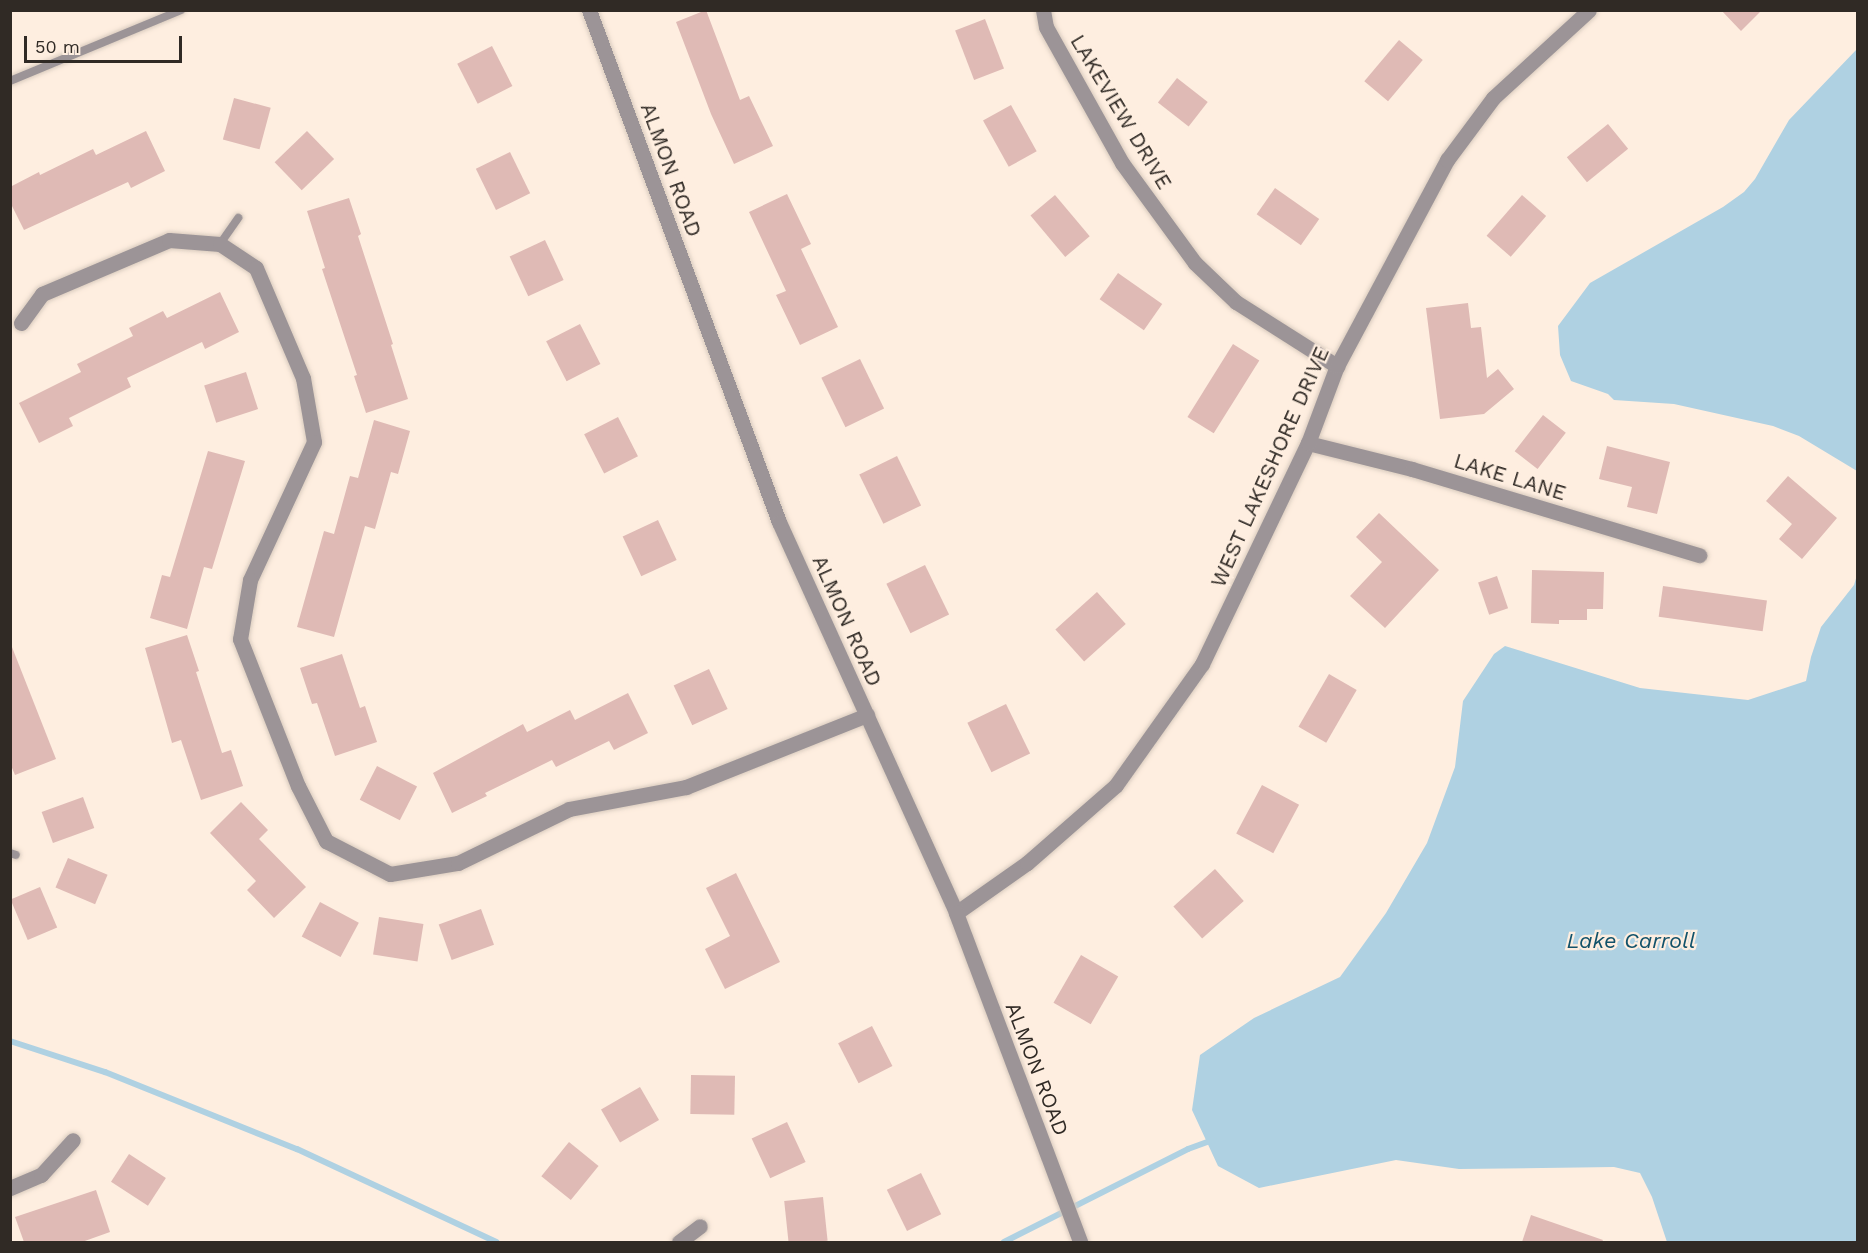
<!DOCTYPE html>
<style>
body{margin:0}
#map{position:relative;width:1868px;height:1253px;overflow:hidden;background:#feeee0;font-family:"Work Sans",sans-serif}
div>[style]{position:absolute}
.water>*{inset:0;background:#afd1e2}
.stream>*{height:6px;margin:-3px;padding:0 3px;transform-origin:3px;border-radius:3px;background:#afd1e2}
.building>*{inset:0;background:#dfbab5;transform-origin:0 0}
.roads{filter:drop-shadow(0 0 2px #d9cbbe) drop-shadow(0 0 2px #d9cbbe)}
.service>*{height:8px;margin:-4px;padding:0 4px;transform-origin:4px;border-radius:4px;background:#9c9497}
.minor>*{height:15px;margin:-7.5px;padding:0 7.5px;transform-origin:7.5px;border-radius:7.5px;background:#9c9497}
.tertiary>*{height:15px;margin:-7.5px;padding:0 7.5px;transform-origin:7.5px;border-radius:7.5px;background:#9c9497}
span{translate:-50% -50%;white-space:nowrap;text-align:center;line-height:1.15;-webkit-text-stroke:4.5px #feeee0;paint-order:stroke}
.street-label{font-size:21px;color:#302a25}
.water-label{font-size:22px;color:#12526a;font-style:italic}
.frame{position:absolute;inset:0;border:12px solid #302a25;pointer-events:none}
.scale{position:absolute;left:24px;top:36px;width:158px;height:27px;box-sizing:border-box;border:3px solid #302a25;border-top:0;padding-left:8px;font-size:18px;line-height:21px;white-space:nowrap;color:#302a25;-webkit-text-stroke:4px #feeee0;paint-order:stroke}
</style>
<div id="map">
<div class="water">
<div style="clip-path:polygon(1857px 49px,1857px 471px,1799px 436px,1773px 426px,1674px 404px,1614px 400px,1608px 394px,1571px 381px,1560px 355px,1558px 326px,1590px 283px,1723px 207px,1744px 192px,1755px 179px,1789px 120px)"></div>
<div style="clip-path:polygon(1857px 575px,1857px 1242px,1667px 1242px,1652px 1197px,1640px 1173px,1614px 1167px,1459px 1169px,1396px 1160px,1259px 1188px,1218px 1166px,1192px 1110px,1200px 1055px,1254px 1018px,1340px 977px,1386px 913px,1427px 843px,1455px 767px,1463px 701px,1494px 654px,1505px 646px,1640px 688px,1748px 700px,1806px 681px,1811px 657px,1821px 627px,1854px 585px)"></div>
</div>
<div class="stream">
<div style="left:10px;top:1041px;width:100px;rotate:18.1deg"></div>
<div style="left:105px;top:1072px;width:207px;rotate:21.9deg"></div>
<div style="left:297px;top:1149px;width:220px;rotate:25deg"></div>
<div style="left:1004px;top:1242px;width:206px;rotate:-26.8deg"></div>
<div style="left:1188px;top:1149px;width:27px;rotate:-20deg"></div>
</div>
<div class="building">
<div style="clip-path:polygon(706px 10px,740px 100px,749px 96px,773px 146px,734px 164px,711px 114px,676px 22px)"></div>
<div style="clip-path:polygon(1721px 10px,1762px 10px,1741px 31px)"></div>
<div style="left:985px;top:19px;width:53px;height:32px;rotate:69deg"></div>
<div style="left:1399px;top:40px;width:31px;height:54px;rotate:40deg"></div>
<div style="left:492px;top:46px;width:45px;height:39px;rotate:63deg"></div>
<div style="left:1177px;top:78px;width:39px;height:31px;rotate:38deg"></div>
<div style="left:234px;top:98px;width:38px;height:43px;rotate:15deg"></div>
<div style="left:1011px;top:105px;width:53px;height:32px;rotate:61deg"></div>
<div style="left:1608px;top:124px;width:32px;height:53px;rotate:51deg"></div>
<div style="clip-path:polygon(146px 131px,165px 171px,131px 188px,128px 182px,24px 230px,10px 202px,10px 187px,39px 172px,40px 175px,93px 149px,96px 155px)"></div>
<div style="left:307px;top:131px;width:39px;height:45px;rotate:46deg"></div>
<div style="left:510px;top:152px;width:46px;height:38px;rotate:64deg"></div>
<div style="left:1275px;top:188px;width:54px;height:32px;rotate:35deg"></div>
<div style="clip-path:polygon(787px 194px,811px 244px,801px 249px,838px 327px,800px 345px,776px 295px,786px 291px,749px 212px)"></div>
<div style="left:1055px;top:195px;width:54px;height:32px;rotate:50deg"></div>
<div style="left:1522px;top:195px;width:32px;height:54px;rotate:41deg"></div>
<div style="clip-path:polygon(349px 198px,361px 234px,358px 236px,393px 344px,391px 345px,408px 399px,366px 413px,354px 376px,357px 375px,322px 269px,325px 268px,307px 211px)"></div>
<div style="left:545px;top:240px;width:44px;height:39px;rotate:65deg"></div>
<div style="left:1118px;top:273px;width:54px;height:32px;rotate:35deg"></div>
<div style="clip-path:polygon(220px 292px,239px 332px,205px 349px,202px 342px,127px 378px,131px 387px,69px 418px,73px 426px,39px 443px,19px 403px,81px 372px,77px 364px,133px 336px,129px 328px,163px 311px,167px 318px)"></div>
<div style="clip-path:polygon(1468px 303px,1471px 328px,1481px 327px,1487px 378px,1498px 369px,1514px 389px,1484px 414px,1440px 419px,1426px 308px)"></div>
<div style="left:580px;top:324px;width:45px;height:38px;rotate:63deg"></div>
<div style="left:1233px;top:344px;width:31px;height:86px;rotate:32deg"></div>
<div style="left:860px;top:359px;width:55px;height:43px;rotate:64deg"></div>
<div style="left:246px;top:372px;width:39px;height:44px;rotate:72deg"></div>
<div style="left:1543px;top:415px;width:29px;height:46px;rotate:38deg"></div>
<div style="left:618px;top:417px;width:44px;height:38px;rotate:63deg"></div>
<div style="clip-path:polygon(374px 420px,410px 431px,398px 474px,391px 472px,375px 529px,365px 526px,334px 637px,297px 627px,324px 531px,334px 534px,350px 476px,358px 478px)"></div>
<div style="clip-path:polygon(1607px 446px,1670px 462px,1657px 514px,1627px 507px,1632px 487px,1599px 479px)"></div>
<div style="clip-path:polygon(208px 451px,245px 461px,212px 569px,204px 567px,187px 629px,150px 618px,162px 575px,170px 577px)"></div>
<div style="left:897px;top:456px;width:55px;height:42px;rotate:64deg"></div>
<div style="clip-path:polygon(1788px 476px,1837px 518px,1802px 559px,1779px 539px,1792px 524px,1766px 501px)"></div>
<div style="clip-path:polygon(1379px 513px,1439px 570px,1385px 628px,1350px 596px,1382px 562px,1356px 537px)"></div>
<div style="left:658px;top:520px;width:44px;height:39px;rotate:65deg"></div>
<div style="left:925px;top:565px;width:55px;height:43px;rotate:64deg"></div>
<div style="clip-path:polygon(1532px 570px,1604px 572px,1603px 609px,1587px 609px,1587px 620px,1559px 620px,1559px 624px,1531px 623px)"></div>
<div style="left:1497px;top:576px;width:34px;height:20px;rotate:71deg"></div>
<div style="left:1663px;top:586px;width:105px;height:31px;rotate:8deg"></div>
<div style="left:1097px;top:592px;width:43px;height:56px;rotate:48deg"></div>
<div style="clip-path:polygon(187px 635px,199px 671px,196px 672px,222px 753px,231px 750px,243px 786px,201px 800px,181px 740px,172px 743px,145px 648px)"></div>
<div style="clip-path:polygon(10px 642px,56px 759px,15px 775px,10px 763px)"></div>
<div style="clip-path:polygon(342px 654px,360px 708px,365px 706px,377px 742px,335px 756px,317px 703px,312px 704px,300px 668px)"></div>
<div style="left:709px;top:669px;width:44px;height:39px;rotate:65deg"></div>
<div style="left:1329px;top:674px;width:32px;height:61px;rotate:30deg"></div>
<div style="clip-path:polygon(628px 693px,648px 733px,614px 750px,609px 741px,556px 767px,552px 760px,485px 793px,487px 796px,452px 813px,433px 773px,523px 724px,527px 732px,570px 710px,575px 720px)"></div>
<div style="left:1006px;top:704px;width:55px;height:43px;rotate:64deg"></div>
<div style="left:377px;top:766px;width:45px;height:38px;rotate:27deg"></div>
<div style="left:1262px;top:785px;width:42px;height:55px;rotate:28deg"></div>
<div style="left:83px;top:797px;width:33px;height:44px;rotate:70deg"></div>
<div style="clip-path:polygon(241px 802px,268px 830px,259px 839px,306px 887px,274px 918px,247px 890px,256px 881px,210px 833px)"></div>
<div style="left:68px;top:858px;width:43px;height:32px;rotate:23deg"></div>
<div style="left:1215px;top:869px;width:43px;height:56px;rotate:48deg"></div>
<div style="clip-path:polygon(736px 873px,780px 962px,725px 989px,705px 949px,730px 936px,706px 888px)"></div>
<div style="left:40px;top:887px;width:44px;height:32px;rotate:67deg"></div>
<div style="left:320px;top:902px;width:44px;height:39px;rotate:28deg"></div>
<div style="left:481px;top:909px;width:38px;height:45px;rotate:70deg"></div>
<div style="left:379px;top:917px;width:45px;height:38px;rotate:9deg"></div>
<div style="left:1081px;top:955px;width:43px;height:55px;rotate:30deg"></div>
<div style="left:872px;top:1026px;width:45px;height:38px;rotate:63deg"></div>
<div style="left:691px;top:1075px;width:44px;height:39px;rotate:1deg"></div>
<div style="left:640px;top:1087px;width:38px;height:45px;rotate:60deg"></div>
<div style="left:787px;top:1122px;width:44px;height:39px;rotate:65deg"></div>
<div style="left:569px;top:1142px;width:38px;height:44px;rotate:39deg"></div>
<div style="left:129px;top:1154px;width:44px;height:33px;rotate:33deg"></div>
<div style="left:921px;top:1173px;width:46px;height:38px;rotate:64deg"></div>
<div style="clip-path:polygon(96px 1190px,110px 1232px,82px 1242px,24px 1242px,15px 1217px)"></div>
<div style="left:823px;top:1197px;width:44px;height:39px;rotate:84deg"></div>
<div style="clip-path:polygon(1531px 1215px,1603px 1240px,1602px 1242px,1522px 1242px)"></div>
</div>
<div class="roads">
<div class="service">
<div style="left:10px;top:81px;width:185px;rotate:-22.5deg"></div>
<div style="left:220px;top:244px;width:32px;rotate:-55deg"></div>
<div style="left:10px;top:853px;width:6px;rotate:18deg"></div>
</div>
<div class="minor">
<div style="left:1043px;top:10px;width:17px;rotate:80deg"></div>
<div style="left:1046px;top:27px;width:156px;rotate:60.8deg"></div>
<div style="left:1122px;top:163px;width:124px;rotate:53.9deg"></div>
<div style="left:1195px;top:263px;width:57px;rotate:43.6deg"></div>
<div style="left:1236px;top:302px;width:120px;rotate:32.4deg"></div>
<div style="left:21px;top:323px;width:36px;rotate:-54deg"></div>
<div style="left:42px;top:294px;width:138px;rotate:-23deg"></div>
<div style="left:169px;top:240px;width:51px;rotate:4.5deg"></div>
<div style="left:220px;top:244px;width:43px;rotate:33.7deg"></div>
<div style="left:256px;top:268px;width:120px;rotate:66.9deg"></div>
<div style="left:303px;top:378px;width:65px;rotate:80.2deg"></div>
<div style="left:314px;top:442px;width:152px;rotate:114.9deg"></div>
<div style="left:250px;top:580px;width:60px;rotate:99.6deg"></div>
<div style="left:240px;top:639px;width:158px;rotate:68.5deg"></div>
<div style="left:298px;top:786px;width:62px;rotate:63deg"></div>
<div style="left:326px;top:841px;width:72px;rotate:27.3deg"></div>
<div style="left:390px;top:874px;width:69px;rotate:-9.2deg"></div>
<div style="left:458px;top:863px;width:123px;rotate:-25.9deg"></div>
<div style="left:569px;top:809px;width:119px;rotate:-10.6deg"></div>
<div style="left:686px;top:787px;width:195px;rotate:-21.7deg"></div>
<div style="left:1308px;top:443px;width:107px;rotate:14deg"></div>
<div style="left:1412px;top:469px;width:300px;rotate:16.7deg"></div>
<div style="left:956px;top:913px;width:87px;rotate:-35.2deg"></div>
<div style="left:1027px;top:863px;width:118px;rotate:-41.2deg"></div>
<div style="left:1116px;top:785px;width:148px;rotate:-54.6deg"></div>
<div style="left:1202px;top:664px;width:245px;rotate:-64.4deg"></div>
<div style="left:1308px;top:443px;width:82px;rotate:-69.4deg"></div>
<div style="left:1337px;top:366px;width:234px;rotate:-61.9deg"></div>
<div style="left:1447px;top:160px;width:77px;rotate:-53.4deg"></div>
<div style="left:1493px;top:98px;width:130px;rotate:-42.5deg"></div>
<div style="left:10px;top:1188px;width:34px;rotate:-23deg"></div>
<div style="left:41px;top:1175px;width:47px;rotate:-47.6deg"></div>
<div style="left:679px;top:1242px;width:26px;rotate:-37deg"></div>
</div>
<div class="tertiary">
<div style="left:589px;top:10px;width:546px;rotate:69.64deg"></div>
<div style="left:779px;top:522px;width:429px;rotate:65.6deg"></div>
<div style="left:956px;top:913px;width:352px;rotate:69.3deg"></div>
</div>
</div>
<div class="street-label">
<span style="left:1121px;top:112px;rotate:59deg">LAKEVIEW DRIVE</span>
<span style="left:671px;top:170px;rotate:70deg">ALMON ROAD</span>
<span style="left:1270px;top:467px;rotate:-66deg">WEST LAKESHORE DRIVE</span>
<span style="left:1510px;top:477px;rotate:17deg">LAKE LANE</span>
<span style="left:847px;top:621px;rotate:66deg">ALMON ROAD</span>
<span style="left:1037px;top:1069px;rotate:69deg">ALMON ROAD</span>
</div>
<div class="water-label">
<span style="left:1631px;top:941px">Lake Carroll</span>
</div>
<div class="frame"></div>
<div class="scale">50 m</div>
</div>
